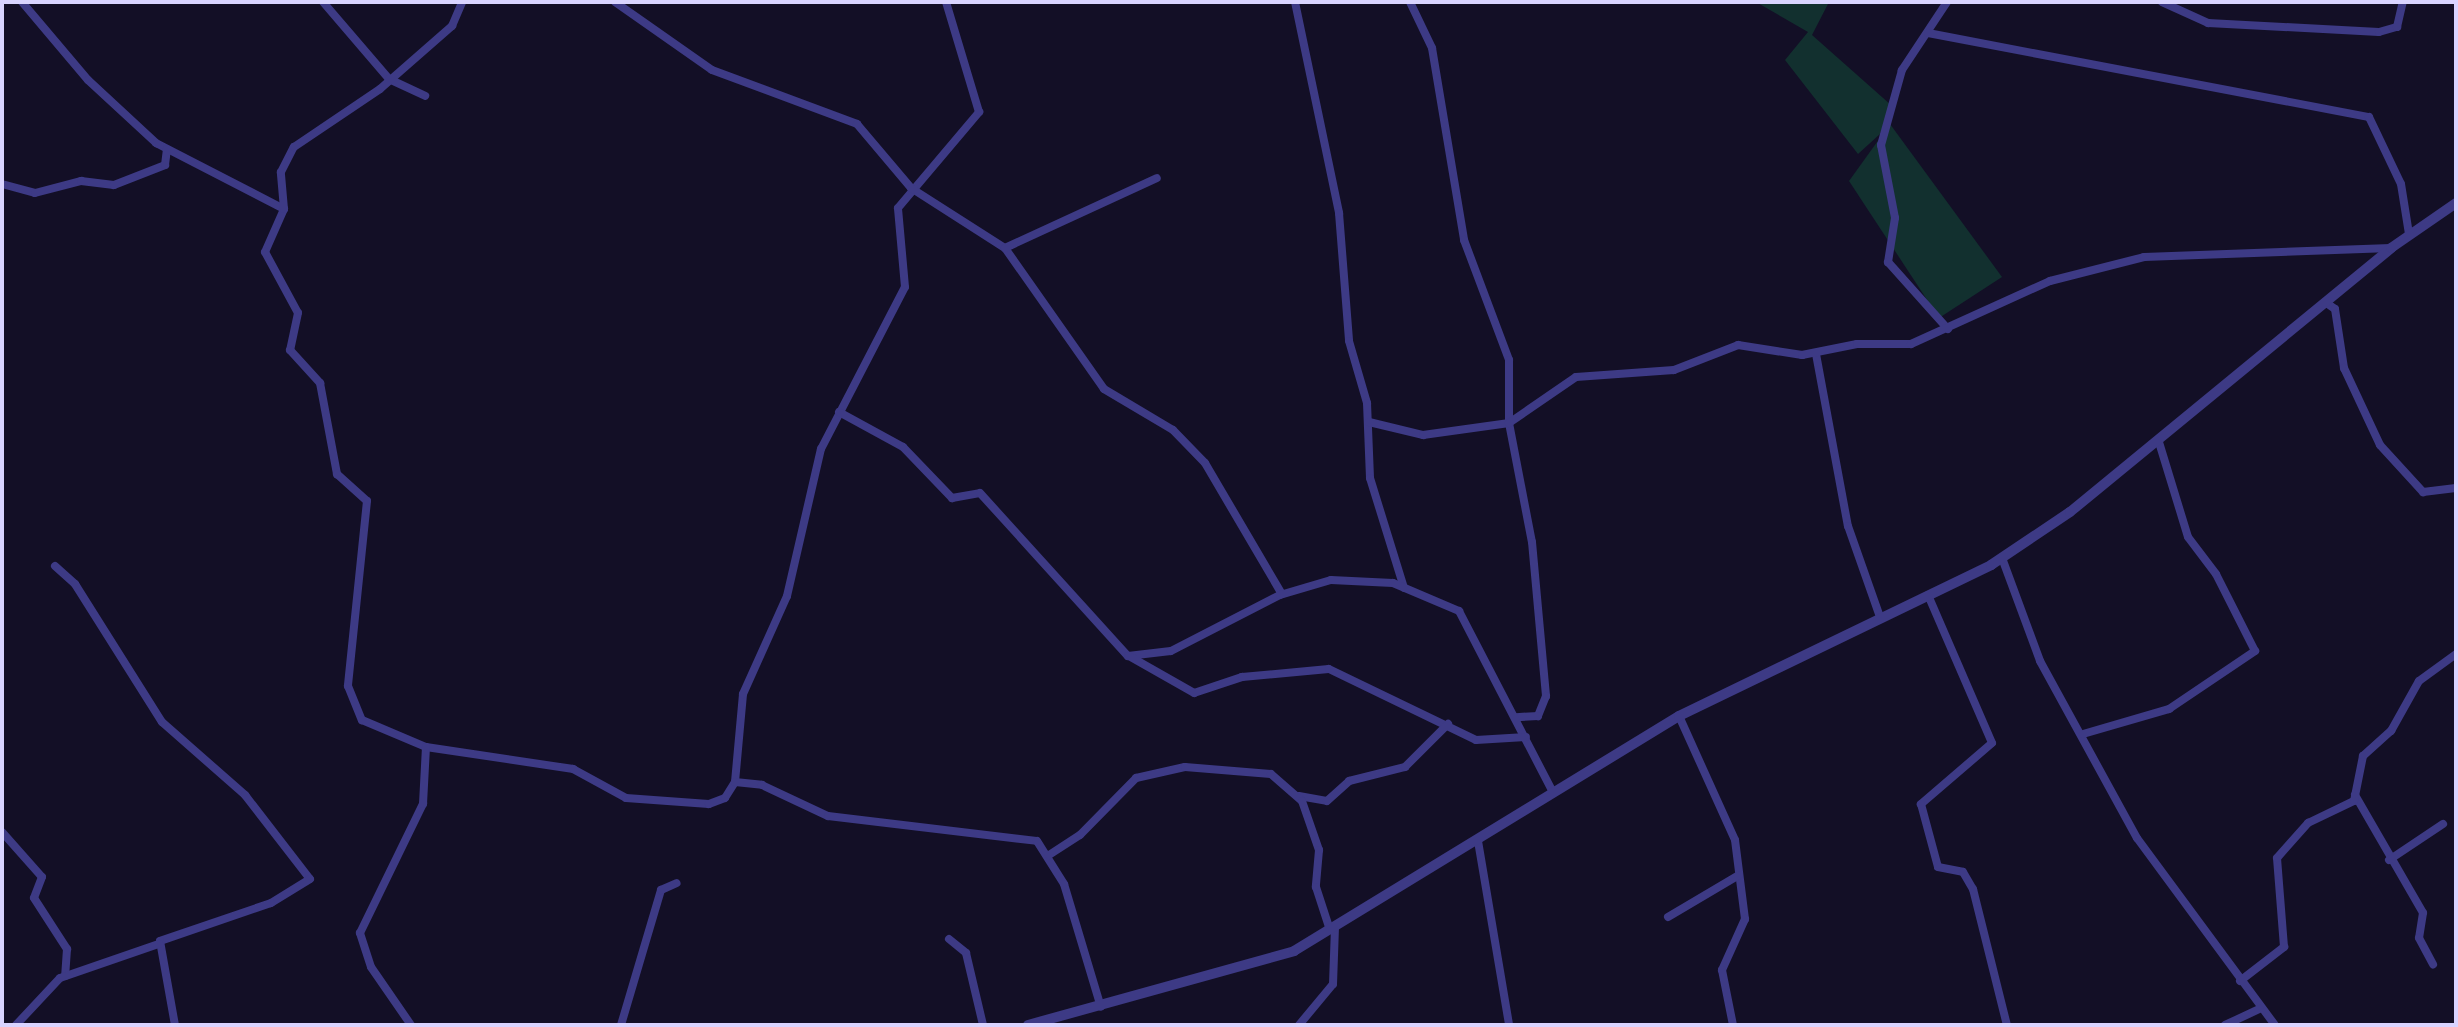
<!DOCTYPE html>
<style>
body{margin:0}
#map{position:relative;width:2458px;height:1027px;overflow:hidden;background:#130f26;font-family:Ubuntu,sans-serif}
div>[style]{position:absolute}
.green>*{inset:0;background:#12302f}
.minor>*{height:8px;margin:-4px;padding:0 4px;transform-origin:4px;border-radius:4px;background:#3d3a85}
.tertiary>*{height:10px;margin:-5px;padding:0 5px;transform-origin:5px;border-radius:5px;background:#3d3a85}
span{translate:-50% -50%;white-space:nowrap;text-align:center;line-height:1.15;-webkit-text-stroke:6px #130f26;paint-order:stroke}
.frame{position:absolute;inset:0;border:4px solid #d9d4ff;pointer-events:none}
</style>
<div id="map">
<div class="green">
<div style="clip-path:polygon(1756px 2px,1829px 2px,1812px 35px,1891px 105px,1880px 134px,1858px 154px,1785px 60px,1808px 32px)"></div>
<div style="clip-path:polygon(1890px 124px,2002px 277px,1939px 318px,1849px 181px)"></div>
</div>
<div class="minor">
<div style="left:22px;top:2px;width:102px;rotate:49.8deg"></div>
<div style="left:88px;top:80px;width:93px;rotate:42.8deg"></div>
<div style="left:156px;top:143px;width:144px;rotate:27.3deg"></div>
<div style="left:284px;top:209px;width:47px;rotate:113.8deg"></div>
<div style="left:265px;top:252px;width:69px;rotate:61.6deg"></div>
<div style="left:298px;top:313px;width:38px;rotate:102deg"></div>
<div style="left:290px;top:350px;width:45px;rotate:47.7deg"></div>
<div style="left:320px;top:383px;width:93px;rotate:79.4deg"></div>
<div style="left:337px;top:474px;width:40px;rotate:42deg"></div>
<div style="left:367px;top:501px;width:186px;rotate:95.9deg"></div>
<div style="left:348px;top:686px;width:37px;rotate:68deg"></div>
<div style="left:362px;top:720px;width:69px;rotate:22.9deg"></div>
<div style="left:426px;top:747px;width:149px;rotate:8.5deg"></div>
<div style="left:573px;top:769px;width:60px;rotate:28.7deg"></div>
<div style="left:626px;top:798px;width:83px;rotate:4.1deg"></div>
<div style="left:709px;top:804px;width:17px;rotate:-21deg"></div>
<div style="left:725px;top:798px;width:19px;rotate:-58deg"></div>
<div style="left:735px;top:782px;width:88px;rotate:-84.8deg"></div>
<div style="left:743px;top:694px;width:107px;rotate:-65.8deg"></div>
<div style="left:787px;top:596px;width:151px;rotate:-77deg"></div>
<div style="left:821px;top:449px;width:182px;rotate:-62.6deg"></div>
<div style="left:905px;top:287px;width:79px;rotate:-95.1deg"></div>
<div style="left:898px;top:208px;width:126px;rotate:-49.8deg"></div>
<div style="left:979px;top:112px;width:115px;rotate:-106.7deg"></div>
<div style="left:323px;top:2px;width:101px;rotate:49.4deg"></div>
<div style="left:389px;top:79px;width:40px;rotate:25deg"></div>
<div style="left:615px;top:2px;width:118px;rotate:35deg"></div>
<div style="left:712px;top:70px;width:155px;rotate:20.4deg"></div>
<div style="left:857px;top:124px;width:84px;rotate:49.8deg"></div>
<div style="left:911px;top:188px;width:112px;rotate:32.6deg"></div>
<div style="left:1005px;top:248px;width:172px;rotate:54.9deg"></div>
<div style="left:1104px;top:389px;width:80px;rotate:30.7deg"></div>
<div style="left:1173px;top:430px;width:46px;rotate:45.9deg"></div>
<div style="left:1205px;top:463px;width:152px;rotate:59.6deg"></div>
<div style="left:1295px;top:2px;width:216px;rotate:78.2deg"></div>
<div style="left:1339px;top:213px;width:128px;rotate:85.5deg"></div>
<div style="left:1349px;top:341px;width:65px;rotate:73.8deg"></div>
<div style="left:1367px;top:403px;width:75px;rotate:87.7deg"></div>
<div style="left:1370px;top:478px;width:115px;rotate:72.8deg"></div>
<div style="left:1410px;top:2px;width:51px;rotate:64.4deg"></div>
<div style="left:1432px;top:48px;width:195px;rotate:80.5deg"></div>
<div style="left:1464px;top:240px;width:128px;rotate:69.4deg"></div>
<div style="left:1509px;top:360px;width:63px;rotate:90deg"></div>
<div style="left:1509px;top:423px;width:121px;rotate:79.1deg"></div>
<div style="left:1532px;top:542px;width:155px;rotate:84.8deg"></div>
<div style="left:1546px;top:696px;width:22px;rotate:112deg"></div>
<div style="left:1538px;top:716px;width:22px;rotate:177deg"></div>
<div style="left:1947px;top:2px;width:82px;rotate:123.5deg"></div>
<div style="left:1902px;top:70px;width:78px;rotate:105.6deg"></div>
<div style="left:1881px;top:145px;width:74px;rotate:79.1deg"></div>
<div style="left:1895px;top:218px;width:45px;rotate:99deg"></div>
<div style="left:1888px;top:262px;width:90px;rotate:48.2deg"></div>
<div style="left:2162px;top:2px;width:51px;rotate:24.5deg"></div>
<div style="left:2208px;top:23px;width:171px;rotate:3deg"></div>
<div style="left:2379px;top:32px;width:19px;rotate:-16deg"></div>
<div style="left:2397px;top:27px;width:26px;rotate:-77deg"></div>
<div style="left:1928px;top:33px;width:449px;rotate:10.8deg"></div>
<div style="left:2369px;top:117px;width:74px;rotate:64.5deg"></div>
<div style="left:2401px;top:184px;width:51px;rotate:80.9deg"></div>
<div style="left:2px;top:184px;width:34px;rotate:15deg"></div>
<div style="left:35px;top:193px;width:48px;rotate:-14.6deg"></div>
<div style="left:81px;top:181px;width:33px;rotate:7deg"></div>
<div style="left:114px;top:185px;width:55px;rotate:-21.4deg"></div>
<div style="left:165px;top:165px;width:16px;rotate:-83deg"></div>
<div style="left:284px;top:209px;width:37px;rotate:-95deg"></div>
<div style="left:281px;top:172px;width:28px;rotate:-63deg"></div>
<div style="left:294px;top:147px;width:104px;rotate:-34deg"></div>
<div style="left:380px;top:89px;width:96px;rotate:-41.2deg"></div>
<div style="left:452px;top:26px;width:26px;rotate:-67deg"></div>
<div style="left:1005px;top:248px;width:167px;rotate:-24.7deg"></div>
<div style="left:2325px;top:302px;width:12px;rotate:35deg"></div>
<div style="left:2335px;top:309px;width:60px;rotate:81.3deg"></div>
<div style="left:2344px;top:368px;width:85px;rotate:64.9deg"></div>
<div style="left:2380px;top:445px;width:64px;rotate:47.5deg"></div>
<div style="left:2423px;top:492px;width:33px;rotate:-7deg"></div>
<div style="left:1816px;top:354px;width:175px;rotate:79.5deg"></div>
<div style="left:1848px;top:526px;width:96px;rotate:70.6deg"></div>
<div style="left:839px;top:412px;width:73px;rotate:28.7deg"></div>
<div style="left:903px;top:447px;width:71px;rotate:46.1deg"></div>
<div style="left:952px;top:498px;width:28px;rotate:-10deg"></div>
<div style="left:980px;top:493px;width:220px;rotate:47.8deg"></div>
<div style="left:1128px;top:656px;width:43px;rotate:-6.6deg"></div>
<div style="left:1171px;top:651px;width:123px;rotate:-27.2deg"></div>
<div style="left:1280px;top:595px;width:53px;rotate:-16.4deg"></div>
<div style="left:1331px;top:580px;width:62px;rotate:2.8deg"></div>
<div style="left:1393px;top:583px;width:72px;rotate:23deg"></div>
<div style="left:1459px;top:611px;width:204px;rotate:62.6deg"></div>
<div style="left:1369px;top:422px;width:56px;rotate:13.5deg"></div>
<div style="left:1423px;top:435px;width:87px;rotate:-7.9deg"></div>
<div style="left:1509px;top:423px;width:81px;rotate:-34.5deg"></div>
<div style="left:1576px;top:377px;width:98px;rotate:-4.1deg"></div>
<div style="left:1674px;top:370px;width:69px;rotate:-21.3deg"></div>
<div style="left:1738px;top:345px;width:65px;rotate:8.9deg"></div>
<div style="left:1802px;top:355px;width:56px;rotate:-11.3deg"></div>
<div style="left:1857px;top:344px;width:54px"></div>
<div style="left:1911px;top:344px;width:153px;rotate:-24.4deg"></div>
<div style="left:2050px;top:281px;width:97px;rotate:-14.3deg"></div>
<div style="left:2144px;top:257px;width:247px;rotate:-2.1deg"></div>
<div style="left:2002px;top:558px;width:110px;rotate:69.7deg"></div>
<div style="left:2040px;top:661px;width:202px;rotate:61.3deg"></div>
<div style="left:2137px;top:838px;width:232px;rotate:53.6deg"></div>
<div style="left:55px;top:566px;width:27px;rotate:42deg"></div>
<div style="left:75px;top:584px;width:163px;rotate:57.8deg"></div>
<div style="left:162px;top:722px;width:111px;rotate:41.3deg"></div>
<div style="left:245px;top:795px;width:106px;rotate:52.3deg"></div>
<div style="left:310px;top:879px;width:46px;rotate:148.4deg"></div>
<div style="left:271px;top:903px;width:117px;rotate:161.1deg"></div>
<div style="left:160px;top:941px;width:85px;rotate:79.9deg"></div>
<div style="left:1928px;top:595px;width:161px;rotate:66.6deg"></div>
<div style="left:1992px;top:743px;width:94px;rotate:139.3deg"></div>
<div style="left:1921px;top:804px;width:65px;rotate:74.9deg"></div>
<div style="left:1938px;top:867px;width:25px;rotate:11deg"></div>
<div style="left:1963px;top:872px;width:20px;rotate:60deg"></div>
<div style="left:1973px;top:889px;width:140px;rotate:76deg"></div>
<div style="left:1129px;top:656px;width:75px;rotate:29.6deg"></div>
<div style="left:1194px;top:693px;width:51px;rotate:-18.4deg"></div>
<div style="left:1242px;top:677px;width:87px;rotate:-5.3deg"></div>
<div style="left:1329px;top:669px;width:163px;rotate:25.8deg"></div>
<div style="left:1476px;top:740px;width:50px;rotate:-3.4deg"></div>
<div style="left:1679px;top:716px;width:136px;rotate:65.7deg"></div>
<div style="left:1735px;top:840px;width:80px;rotate:82.8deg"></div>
<div style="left:1745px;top:919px;width:56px;rotate:114.3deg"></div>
<div style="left:1722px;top:970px;width:56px;rotate:78.7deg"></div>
<div style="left:2083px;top:734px;width:90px;rotate:-16.2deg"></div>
<div style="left:2169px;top:709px;width:104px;rotate:-34deg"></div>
<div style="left:2255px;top:651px;width:86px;rotate:-116.9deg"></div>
<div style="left:2216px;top:574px;width:46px;rotate:-127.1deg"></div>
<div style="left:2188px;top:537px;width:102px;rotate:-107deg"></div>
<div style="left:735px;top:782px;width:27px;rotate:6deg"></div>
<div style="left:762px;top:785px;width:73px;rotate:25.2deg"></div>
<div style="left:828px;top:816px;width:210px;rotate:6.8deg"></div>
<div style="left:1037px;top:841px;width:51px;rotate:57.9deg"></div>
<div style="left:1064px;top:884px;width:128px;rotate:73.3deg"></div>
<div style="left:2355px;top:795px;width:136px;rotate:60deg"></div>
<div style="left:2423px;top:913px;width:25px;rotate:99deg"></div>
<div style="left:2419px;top:938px;width:30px;rotate:62deg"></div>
<div style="left:1299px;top:796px;width:28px;rotate:10deg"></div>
<div style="left:1327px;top:801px;width:30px;rotate:-42deg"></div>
<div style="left:1349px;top:781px;width:58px;rotate:-14deg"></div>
<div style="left:1405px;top:767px;width:61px;rotate:-45deg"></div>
<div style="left:2px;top:832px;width:60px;rotate:48.4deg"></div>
<div style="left:42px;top:877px;width:22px;rotate:111deg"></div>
<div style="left:34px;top:898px;width:61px;rotate:57.1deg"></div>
<div style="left:67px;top:949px;width:27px;rotate:94deg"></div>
<div style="left:1478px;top:841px;width:187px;rotate:80.4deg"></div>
<div style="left:1049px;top:855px;width:37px;rotate:-33deg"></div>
<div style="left:1080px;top:835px;width:80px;rotate:-45.5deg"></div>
<div style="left:1136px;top:778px;width:50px;rotate:-12.7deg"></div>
<div style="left:1185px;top:767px;width:86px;rotate:4.7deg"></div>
<div style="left:1271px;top:774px;width:41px;rotate:41.1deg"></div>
<div style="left:1302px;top:801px;width:52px;rotate:70.9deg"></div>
<div style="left:1319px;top:850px;width:37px;rotate:95deg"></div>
<div style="left:1316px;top:887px;width:45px;rotate:72deg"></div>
<div style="left:2389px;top:860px;width:65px;rotate:-33.7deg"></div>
<div style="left:1668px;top:917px;width:82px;rotate:-30.6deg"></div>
<div style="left:949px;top:939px;width:22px;rotate:39deg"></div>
<div style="left:966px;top:953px;width:74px;rotate:76.7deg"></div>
<div style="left:2240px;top:981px;width:56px;rotate:-37.7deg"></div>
<div style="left:2284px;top:947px;width:89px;rotate:-94.5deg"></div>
<div style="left:2277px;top:858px;width:47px;rotate:-48.5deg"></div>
<div style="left:2308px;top:823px;width:51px;rotate:-25.6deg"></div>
<div style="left:2354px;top:801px;width:46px;rotate:-78.7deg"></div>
<div style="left:2363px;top:756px;width:38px;rotate:-42deg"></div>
<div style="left:2391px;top:731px;width:57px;rotate:-60.8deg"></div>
<div style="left:2419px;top:681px;width:46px;rotate:-36.1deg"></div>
<div style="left:16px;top:1025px;width:64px;rotate:-46.9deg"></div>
<div style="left:60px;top:978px;width:105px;rotate:-19deg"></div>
<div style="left:411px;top:1025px;width:70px;rotate:-124.6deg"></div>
<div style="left:371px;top:967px;width:36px;rotate:-108deg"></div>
<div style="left:360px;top:933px;width:144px;rotate:-64deg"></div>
<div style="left:423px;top:804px;width:57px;rotate:-87deg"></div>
<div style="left:621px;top:1025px;width:141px;rotate:-73.5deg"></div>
<div style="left:661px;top:890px;width:17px;rotate:-24deg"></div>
<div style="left:1299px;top:1025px;width:53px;rotate:-50.3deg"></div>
<div style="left:1333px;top:984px;width:56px;rotate:-88deg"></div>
<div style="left:2225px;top:1025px;width:38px;rotate:-25deg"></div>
</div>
<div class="tertiary">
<div style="left:1028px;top:1025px;width:276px;rotate:-15.5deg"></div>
<div style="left:1294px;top:951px;width:451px;rotate:-31.4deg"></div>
<div style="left:1679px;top:716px;width:347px;rotate:-25.8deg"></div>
<div style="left:1991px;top:565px;width:95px;rotate:-33.9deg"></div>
<div style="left:2070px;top:512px;width:416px;rotate:-39.4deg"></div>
<div style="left:2391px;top:248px;width:79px;rotate:-34.7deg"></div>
</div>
<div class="frame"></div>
</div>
